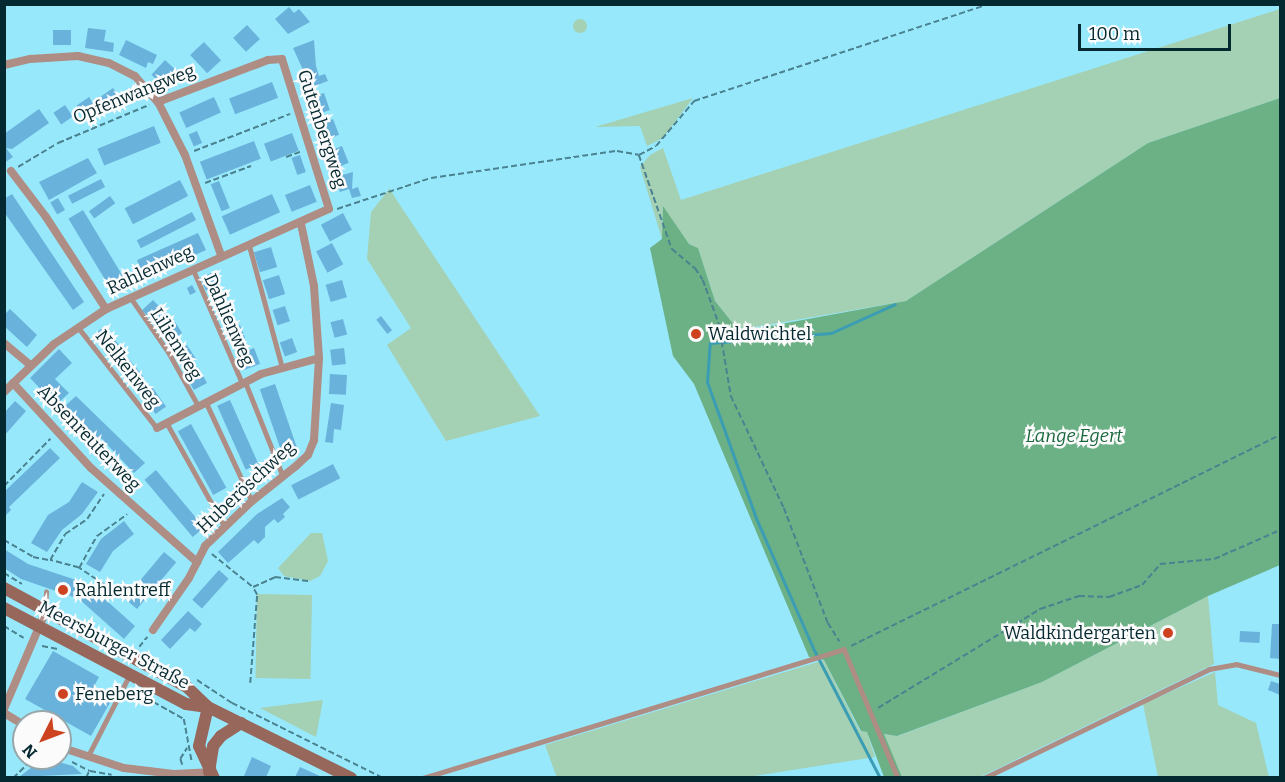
<!DOCTYPE html>
<meta charset="utf-8">
<style>
body{margin:0}
#map{position:relative;width:1285px;height:782px;overflow:hidden;background:#98e8fc;font-family:Bitter,serif}
div>[style]{position:absolute}
.green>*{inset:0;background:#a4d0b3;transform-origin:0 0}
.round{border-radius:50%}
.forest>*{inset:0;background:#6cb085}
.stream>*{height:3px;margin:-1.5px;padding:0 1.5px;transform-origin:1.5px;border-radius:1.5px;background:#3a9db3}
.building>*{inset:0;background:#69b2dc;transform-origin:0 0}
.path>*{height:1.5px;margin-top:-0.75px;transform-origin:0;background:repeating-linear-gradient(90deg,#4a828f 0 6px,transparent 0 9px)}
.lane>*{height:4.5px;margin:-2.25px;padding:0 2.25px;transform-origin:2.25px;border-radius:2.25px;background:#ae8d84}
.street>*{height:8px;margin:-4px;padding:0 4px;transform-origin:4px;border-radius:4px;background:#ae8d84}
.secondary>*{height:12px;margin:-6px;padding:0 6px;transform-origin:6px;border-radius:6px;background:#97675b}
.dots>*{width:16px;height:16px;translate:-50% -50%;box-sizing:border-box;border:3px solid #fbfbfb;border-radius:50%}
span{translate:-50% -50%;white-space:nowrap;text-align:center;line-height:1.15;-webkit-text-stroke:5px #fbfbfb;paint-order:stroke}
.street-label{font-size:18px;color:#052930}
.poi-label{font-size:18px;color:#052930}
.left{translate:0 -50%;text-align:left}
.right{translate:-100% -50%;text-align:right}
.park-label{font-size:18px;color:#17663c;font-style:italic}
.frame{position:absolute;inset:0;border:6px solid #052930;pointer-events:none}
.north{position:absolute;left:12px;top:710px;width:60px;height:60px;box-sizing:border-box;background:#fbfbfb;border:2px solid #99a7aa;border-radius:50%;rotate:228deg;font-size:16px;font-weight:700;line-height:24px;text-align:center;color:#052930}
.north::after{content:'';display:block;margin:auto;width:21px;height:27px;background:#cd431f;clip-path:polygon(50% 0,100% 100%,50% 72%,0 100%)}
.scale{position:absolute;left:1078px;top:24px;width:153px;height:27px;box-sizing:border-box;border:3px solid #052930;border-top:0;padding-left:8px;font-size:18px;line-height:21px;white-space:nowrap;color:#052930;-webkit-text-stroke:4px #fbfbfb;paint-order:stroke}
</style>
<div id="map">
<div class="green">
<div style="clip-path:polygon(1280px 9px,1280px 98px,1148px 143px,906px 301px,737px 330px,715px 301px,698px 248px,689px 244px,663px 207px,662px 239px,640px 167px,650px 155px,663px 148px,681px 200px)"></div>
<div class="round" style="left:573px;top:19px;width:14px;height:14px"></div>
<div style="clip-path:polygon(693px 98px,663px 138px,647px 146px,640px 126px,595px 127px)"></div>
<div style="clip-path:polygon(390px 188px,394px 196px,540px 416px,446px 441px,387px 345px,411px 328px,367px 259px,371px 212px)"></div>
<div style="clip-path:polygon(311px 533px,322px 533px,328px 561px,320px 576px,310px 581px,284px 576px,278px 568px)"></div>
<div style="left:257px;top:594px;width:55px;height:84px;rotate:1deg"></div>
<div style="clip-path:polygon(1208px 596px,1214px 664px,980px 777px,902px 777px,883px 734px,898px 736px,1042px 682px)"></div>
<div style="clip-path:polygon(824px 660px,860px 731px,867px 732px,875px 757px,748px 777px,557px 778px,545px 745px)"></div>
<div style="clip-path:polygon(1215px 672px,1218px 705px,1256px 723px,1269px 777px,1158px 777px,1143px 704px)"></div>
<div style="clip-path:polygon(323px 700px,316px 737px,260px 708px)"></div>
</div>
<div class="forest">
<div style="clip-path:polygon(1280px 98px,1280px 565px,1208px 596px,1042px 682px,897px 736px,884px 734px,902px 777px,884px 777px,867px 732px,861px 731px,824px 660px,809px 657px,694px 384px,673px 356px,650px 248px,662px 239px,663px 206px,689px 244px,698px 248px,715px 301px,738px 330px,770px 326px,906px 301px,1148px 143px)"></div>
</div>
<div class="stream">
<div style="left:880px;top:778px;width:146px;rotate:-117.3deg"></div>
<div style="left:813px;top:648px;width:142px;rotate:-113.7deg"></div>
<div style="left:756px;top:518px;width:145px;rotate:-109.8deg"></div>
<div style="left:707px;top:382px;width:39px;rotate:-86deg"></div>
<div style="left:710px;top:343px;width:121px;rotate:-4.7deg"></div>
<div style="left:831px;top:333px;width:70px;rotate:-24.4deg"></div>
</div>
<div class="building">
<div style="clip-path:polygon(289px 7px,294px 13px,299px 9px,310px 22px,288px 34px,275px 19px)"></div>
<div style="left:247px;top:25px;width:19px;height:19px;rotate:47deg"></div>
<div style="clip-path:polygon(88px 28px,106px 30px,104px 41px,114px 43px,113px 52px,85px 48px)"></div>
<div style="left:71px;top:30px;width:15px;height:18px;rotate:90deg"></div>
<div style="clip-path:polygon(126px 40px,157px 55px,153px 64px,148px 62px,146px 68px,119px 55px)"></div>
<div style="clip-path:polygon(314px 40px,316px 66px,319px 76px,325px 74px,328px 81px,306px 89px,304px 83px,308px 81px,293px 48px)"></div>
<div style="left:204px;top:42px;width:25px;height:19px;rotate:47deg"></div>
<div style="left:165px;top:60px;width:23px;height:20px;rotate:43deg"></div>
<div style="left:272px;top:82px;width:17px;height:46px;rotate:69deg"></div>
<div style="left:113px;top:88px;width:16px;height:17px;rotate:55deg"></div>
<div style="left:324px;top:93px;width:18px;height:16px;rotate:71deg"></div>
<div style="left:89px;top:97px;width:14px;height:15px;rotate:56deg"></div>
<div style="left:214px;top:97px;width:17px;height:38px;rotate:66deg"></div>
<div style="left:65px;top:105px;width:14px;height:14px;rotate:56deg"></div>
<div style="clip-path:polygon(39px 109px,49px 123px,12px 149px,6px 148px,13px 157px,4px 163px,4px 134px)"></div>
<div style="left:333px;top:119px;width:17px;height:15px;rotate:69deg"></div>
<div style="left:154px;top:126px;width:18px;height:61px;rotate:68deg"></div>
<div style="left:197px;top:131px;width:13px;height:9px;rotate:67deg"></div>
<div style="left:292px;top:133px;width:19px;height:30px;rotate:69deg"></div>
<div style="left:254px;top:141px;width:19px;height:58px;rotate:69deg"></div>
<div style="left:342px;top:146px;width:18px;height:16px;rotate:68deg"></div>
<div style="left:300px;top:155px;width:18px;height:9px;rotate:71deg"></div>
<div style="clip-path:polygon(88px 158px,97px 173px,49px 200px,39px 182px)"></div>
<div style="clip-path:polygon(353px 172px,352px 189px,358px 187px,361px 196px,352px 198px,349px 189px,340px 192px,335px 177px)"></div>
<div style="left:101px;top:179px;width:9px;height:37px;rotate:63deg"></div>
<div style="left:180px;top:180px;width:18px;height:62px;rotate:63deg"></div>
<div style="left:219px;top:181px;width:29px;height:9px;rotate:68deg"></div>
<div style="left:310px;top:185px;width:18px;height:27px;rotate:68deg"></div>
<div style="clip-path:polygon(12px 194px,84px 302px,73px 310px,4px 212px,4px 199px)"></div>
<div style="left:272px;top:194px;width:20px;height:55px;rotate:66deg"></div>
<div style="left:110px;top:196px;width:9px;height:26px;rotate:54deg"></div>
<div style="left:58px;top:198px;width:14px;height:9px;rotate:60deg"></div>
<div style="left:83px;top:210px;width:80px;height:17px;rotate:59deg"></div>
<div style="left:192px;top:212px;width:9px;height:62px;rotate:63deg"></div>
<div style="left:343px;top:213px;width:19px;height:25px;rotate:62deg"></div>
<div style="clip-path:polygon(198px 233px,206px 250px,129px 285px,124px 275px,140px 268px,137px 260px)"></div>
<div style="left:332px;top:243px;width:24px;height:18px;rotate:62deg"></div>
<div style="left:271px;top:247px;width:21px;height:18px;rotate:73deg"></div>
<div style="left:211px;top:273px;width:14px;height:12px;rotate:65deg"></div>
<div style="left:279px;top:275px;width:20px;height:17px;rotate:72deg"></div>
<div style="left:342px;top:280px;width:18px;height:17px;rotate:74deg"></div>
<div style="clip-path:polygon(192px 285px,196px 292px,190px 295px,187px 288px)"></div>
<div style="left:153px;top:300px;width:18px;height:15px;rotate:47deg"></div>
<div style="left:226px;top:300px;width:14px;height:12px;rotate:65deg"></div>
<div style="left:285px;top:306px;width:16px;height:13px;rotate:72deg"></div>
<div style="clip-path:polygon(10px 309px,37px 335px,27px 347px,4px 326px,4px 315px)"></div>
<div style="left:381px;top:316px;width:18px;height:6px;rotate:52deg"></div>
<div style="left:172px;top:317px;width:19px;height:16px;rotate:58deg"></div>
<div style="left:343px;top:319px;width:16px;height:13px;rotate:75deg"></div>
<div style="left:240px;top:325px;width:14px;height:13px;rotate:69deg"></div>
<div style="left:103px;top:327px;width:28px;height:13px;rotate:48deg"></div>
<div style="left:292px;top:338px;width:15px;height:13px;rotate:70deg"></div>
<div style="left:187px;top:345px;width:17px;height:13px;rotate:57deg"></div>
<div style="left:254px;top:348px;width:17px;height:17px;rotate:69deg"></div>
<div style="left:344px;top:348px;width:16px;height:14px;rotate:83deg"></div>
<div style="clip-path:polygon(59px 349px,72px 363px,55px 379px,69px 393px,56px 405px,30px 378px)"></div>
<div style="left:128px;top:358px;width:25px;height:13px;rotate:50deg"></div>
<div style="left:199px;top:368px;width:17px;height:15px;rotate:62deg"></div>
<div style="left:330px;top:374px;width:17px;height:20px;rotate:3deg"></div>
<div style="left:275px;top:384px;width:67px;height:16px;rotate:71deg"></div>
<div style="left:152px;top:387px;width:24px;height:13px;rotate:54deg"></div>
<div style="clip-path:polygon(76px 396px,145px 463px,134px 473px,100px 437px,96px 441px,64px 407px)"></div>
<div style="left:230px;top:400px;width:70px;height:14px;rotate:66deg"></div>
<div style="clip-path:polygon(15px 401px,26px 411px,4px 436px,4px 413px)"></div>
<div style="clip-path:polygon(331px 403px,344px 405px,341px 430px,334px 429px,333px 443px,325px 442px)"></div>
<div style="left:191px;top:424px;width:73px;height:15px;rotate:61deg"></div>
<div style="clip-path:polygon(50px 448px,60px 458px,9px 507px,11px 510px,4px 517px,4px 492px)"></div>
<div style="left:333px;top:464px;width:16px;height:47px;rotate:63deg"></div>
<div style="left:156px;top:470px;width:75px;height:15px;rotate:50deg"></div>
<div style="clip-path:polygon(82px 482px,98px 492px,82px 514px,62px 530px,47px 552px,31px 543px,48px 515px,69px 502px)"></div>
<div style="clip-path:polygon(282px 498px,290px 507px,283px 514px,285px 517px,278px 523px,274px 519px,265px 527px,265px 537px,258px 544px,254px 540px,228px 563px,218px 552px,257px 514px)"></div>
<div style="clip-path:polygon(124px 521px,134px 534px,113px 551px,100px 572px,86px 564px,101px 539px)"></div>
<div style="clip-path:polygon(4px 549px,28px 564px,88px 584px,135px 626px,124px 639px,79px 599px,21px 579px,4px 568px)"></div>
<div style="left:164px;top:552px;width:16px;height:61px;rotate:40deg"></div>
<div style="left:219px;top:570px;width:13px;height:40px;rotate:42deg"></div>
<div style="clip-path:polygon(188px 611px,202px 624px,195px 632px,190px 628px,170px 649px,161px 640px)"></div>
<div style="clip-path:polygon(1272px 624px,1280px 624px,1280px 659px,1270px 658px)"></div>
<div style="left:1240px;top:631px;width:20px;height:11px;rotate:3deg"></div>
<div style="clip-path:polygon(53px 651px,99px 677px,92px 690px,111px 701px,91px 736px,25px 699px)"></div>
<div style="clip-path:polygon(1271px 681px,1280px 684px,1280px 695px,1268px 690px)"></div>
<div style="clip-path:polygon(252px 757px,271px 766px,266px 777px,244px 776px)"></div>
<div style="clip-path:polygon(44px 758px,73px 766px,82px 774px,19px 777px)"></div>
<div style="clip-path:polygon(300px 767px,322px 777px,295px 777px)"></div>
</div>
<div class="path">
<div style="left:194px;top:151px;width:103px;rotate:-21.1deg"></div>
<div style="left:639px;top:155px;width:100px;rotate:70.7deg"></div>
<div style="left:672px;top:249px;width:30px;rotate:40deg"></div>
<div style="left:695px;top:268px;width:14px;rotate:56deg"></div>
<div style="left:703px;top:280px;width:47px;rotate:70deg"></div>
<div style="left:719px;top:324px;width:73px;rotate:80.5deg"></div>
<div style="left:731px;top:396px;width:124px;rotate:64.7deg"></div>
<div style="left:784px;top:508px;width:123px;rotate:69.1deg"></div>
<div style="left:828px;top:623px;width:22px;rotate:58deg"></div>
<div style="left:286px;top:157px;width:15px;rotate:-20deg"></div>
<div style="left:18px;top:167px;width:47px;rotate:-31deg"></div>
<div style="left:58px;top:143px;width:99px;rotate:-22.7deg"></div>
<div style="left:205px;top:183px;width:49px;rotate:-20.3deg"></div>
<div style="left:337px;top:209px;width:99px;rotate:-18.3deg"></div>
<div style="left:431px;top:178px;width:188px;rotate:-8.3deg"></div>
<div style="left:617px;top:151px;width:22px;rotate:10deg"></div>
<div style="left:639px;top:155px;width:19px;rotate:-28deg"></div>
<div style="left:656px;top:146px;width:59px;rotate:-49.8deg"></div>
<div style="left:694px;top:101px;width:311px;rotate:-18.2deg"></div>
<div style="left:4px;top:486px;width:66px;rotate:-45.6deg"></div>
<div style="left:4px;top:540px;width:34px;rotate:30deg"></div>
<div style="left:33px;top:557px;width:16px;rotate:11deg"></div>
<div style="left:212px;top:554px;width:53px;rotate:38.8deg"></div>
<div style="left:253px;top:587px;width:24px;rotate:-24deg"></div>
<div style="left:275px;top:577px;width:35px;rotate:7deg"></div>
<div style="left:79px;top:568px;width:37px;rotate:-61deg"></div>
<div style="left:97px;top:536px;width:37px;rotate:-36deg"></div>
<div style="left:4px;top:573px;width:21px;rotate:31deg"></div>
<div style="left:104px;top:585px;width:30px;rotate:-146deg"></div>
<div style="left:79px;top:568px;width:30px;rotate:-165deg"></div>
<div style="left:50px;top:560px;width:30px;rotate:-60deg"></div>
<div style="left:65px;top:534px;width:27px;rotate:-34deg"></div>
<div style="left:87px;top:519px;width:30px;rotate:-56deg"></div>
<div style="left:4px;top:626px;width:23px;rotate:31deg"></div>
<div style="left:42px;top:646px;width:16px;rotate:11deg"></div>
<div style="left:851px;top:646px;width:478px;rotate:-26.2deg"></div>
<div style="left:139px;top:647px;width:13px;rotate:-51deg"></div>
<div style="left:197px;top:680px;width:42px;rotate:33.3deg"></div>
<div style="left:232px;top:703px;width:169px;rotate:26.4deg"></div>
<div style="left:250px;top:683px;width:88px;rotate:-85.5deg"></div>
<div style="left:257px;top:595px;width:8px;rotate:-120deg"></div>
<div style="left:130px;top:689px;width:62px;rotate:29.1deg"></div>
<div style="left:184px;top:719px;width:44px;rotate:79.5deg"></div>
<div style="left:878px;top:708px;width:190px;rotate:-31.4deg"></div>
<div style="left:1040px;top:609px;width:41px;rotate:-18.4deg"></div>
<div style="left:1079px;top:596px;width:30px;rotate:2deg"></div>
<div style="left:1109px;top:597px;width:35px;rotate:-20deg"></div>
<div style="left:1142px;top:585px;width:28px;rotate:-49deg"></div>
<div style="left:1160px;top:564px;width:54px;rotate:-5.3deg"></div>
<div style="left:1214px;top:559px;width:72px;rotate:-23.7deg"></div>
<div style="left:72px;top:762px;width:20px;rotate:27deg"></div>
<div style="left:90px;top:771px;width:22px;rotate:10deg"></div>
<div style="left:182px;top:765px;width:6px;rotate:-108deg"></div>
<div style="left:180px;top:759px;width:13px;rotate:-58deg"></div>
<div style="left:13px;top:778px;width:29px;rotate:-44deg"></div>
<div style="left:86px;top:778px;width:8px;rotate:-67deg"></div>
</div>
<div class="lane">
<div style="left:249px;top:244px;width:126px;rotate:74.9deg"></div>
<div style="left:193px;top:269px;width:123px;rotate:66.6deg"></div>
<div style="left:131px;top:298px;width:67px;rotate:55.4deg"></div>
<div style="left:169px;top:353px;width:60px;rotate:60.9deg"></div>
<div style="left:78px;top:327px;width:128px;rotate:52deg"></div>
<div style="left:245px;top:381px;width:102px;rotate:68.2deg"></div>
<div style="left:206px;top:402px;width:109px;rotate:65.1deg"></div>
<div style="left:168px;top:425px;width:115px;rotate:60.8deg"></div>
<div style="left:45px;top:607px;width:15px;rotate:-86deg"></div>
<div style="left:88px;top:756px;width:90px;rotate:-62.9deg"></div>
<div style="left:423px;top:778px;width:440px;rotate:-17deg"></div>
<div style="left:844px;top:649px;width:140px;rotate:67.3deg"></div>
<div style="left:984px;top:778px;width:250px;rotate:-25.8deg"></div>
<div style="left:1209px;top:669px;width:27px;rotate:-10deg"></div>
<div style="left:1236px;top:664px;width:45px;rotate:14deg"></div>
</div>
<div class="street">
<div style="left:4px;top:65px;width:27px;rotate:-13deg"></div>
<div style="left:30px;top:59px;width:48px;rotate:-3.6deg"></div>
<div style="left:78px;top:56px;width:32px;rotate:13deg"></div>
<div style="left:109px;top:63px;width:29px;rotate:27deg"></div>
<div style="left:135px;top:76px;width:35px;rotate:49deg"></div>
<div style="left:158px;top:102px;width:59px;rotate:63deg"></div>
<div style="left:185px;top:155px;width:106px;rotate:70.2deg"></div>
<div style="left:11px;top:171px;width:58px;rotate:52.7deg"></div>
<div style="left:46px;top:217px;width:110px;rotate:56.9deg"></div>
<div style="left:4px;top:343px;width:34px;rotate:40deg"></div>
<div style="left:13px;top:383px;width:115px;rotate:47.5deg"></div>
<div style="left:91px;top:468px;width:142px;rotate:41.6deg"></div>
<div style="left:4px;top:392px;width:69px;rotate:-43.8deg"></div>
<div style="left:54px;top:344px;width:63px;rotate:-33.9deg"></div>
<div style="left:106px;top:309px;width:244px;rotate:-24.2deg"></div>
<div style="left:329px;top:209px;width:157px;rotate:-107.4deg"></div>
<div style="left:282px;top:59px;width:14px;rotate:176deg"></div>
<div style="left:268px;top:60px;width:118px;rotate:159.1deg"></div>
<div style="left:157px;top:428px;width:117px;rotate:-27.4deg"></div>
<div style="left:261px;top:374px;width:60px;rotate:-15.4deg"></div>
<div style="left:153px;top:630px;width:63px;rotate:-55.3deg"></div>
<div style="left:189px;top:578px;width:36px;rotate:-63deg"></div>
<div style="left:205px;top:546px;width:65px;rotate:-43.8deg"></div>
<div style="left:252px;top:501px;width:56px;rotate:-38.5deg"></div>
<div style="left:296px;top:466px;width:16px;rotate:-43deg"></div>
<div style="left:308px;top:455px;width:16px;rotate:-68deg"></div>
<div style="left:314px;top:440px;width:82px;rotate:-86.5deg"></div>
<div style="left:319px;top:358px;width:72px;rotate:-94deg"></div>
<div style="left:314px;top:286px;width:63px;rotate:-101.8deg"></div>
<div style="left:4px;top:709px;width:104px;rotate:-66.9deg"></div>
<div style="left:4px;top:713px;width:23px;rotate:31deg"></div>
<div style="left:60px;top:747px;width:67px;rotate:18.2deg"></div>
<div style="left:124px;top:768px;width:50px;rotate:6.8deg"></div>
<div style="left:174px;top:774px;width:35px;rotate:-3deg"></div>
</div>
<div class="secondary">
<div style="left:4px;top:588px;width:208px;rotate:28.4deg"></div>
<div style="left:187px;top:687px;width:29px;rotate:44deg"></div>
<div style="left:4px;top:608px;width:206px;rotate:27.8deg"></div>
<div style="left:186px;top:704px;width:22px;rotate:8deg"></div>
<div style="left:208px;top:707px;width:160px;rotate:26.4deg"></div>
<div style="left:208px;top:707px;width:40px;rotate:103deg"></div>
<div style="left:199px;top:746px;width:35px;rotate:65deg"></div>
<div style="left:209px;top:772px;width:26px;rotate:-81deg"></div>
<div style="left:213px;top:746px;width:13px;rotate:-51deg"></div>
<div style="left:221px;top:736px;width:24px;rotate:-33deg"></div>
</div>
<div class="dots">
<div style="left:696px;top:334px;background:#cd431f"></div>
<div style="left:63px;top:590px;background:#cd431f"></div>
<div style="left:1168px;top:633px;background:#cd431f"></div>
<div style="left:63px;top:694px;background:#cd431f"></div>
</div>
<div class="street-label">
<span style="left:134px;top:94px;rotate:-22deg">Opfenwangweg</span>
<span style="left:322px;top:129px;rotate:72deg">Gutenbergweg</span>
<span style="left:150px;top:270px;rotate:-25deg">Rahlenweg</span>
<span style="left:229px;top:320px;rotate:66deg">Dahlienweg</span>
<span style="left:176px;top:344px;rotate:58deg">Lilienweg</span>
<span style="left:128px;top:369px;rotate:52deg">Nelkenweg</span>
<span style="left:89px;top:438px;rotate:46deg">Absenreuterweg</span>
<span style="left:246px;top:487px;rotate:-43deg">Huberöschweg</span>
<span style="left:114px;top:645px;rotate:28deg">Meersburger Straße</span>
</div>
<div class="poi-label">
<span class="left" style="left:708px;top:334px">Waldwichtel</span>
<span class="left" style="left:75px;top:590px">Rahlentreff</span>
<span class="right" style="left:1156px;top:633px">Waldkindergarten</span>
<span class="left" style="left:75px;top:694px">Feneberg</span>
</div>
<div class="park-label">
<span style="left:1074px;top:436px">Lange Egert</span>
</div>
<div class="frame"></div>
<div class="north">N</div>
<div class="scale">100 m</div>
</div>
